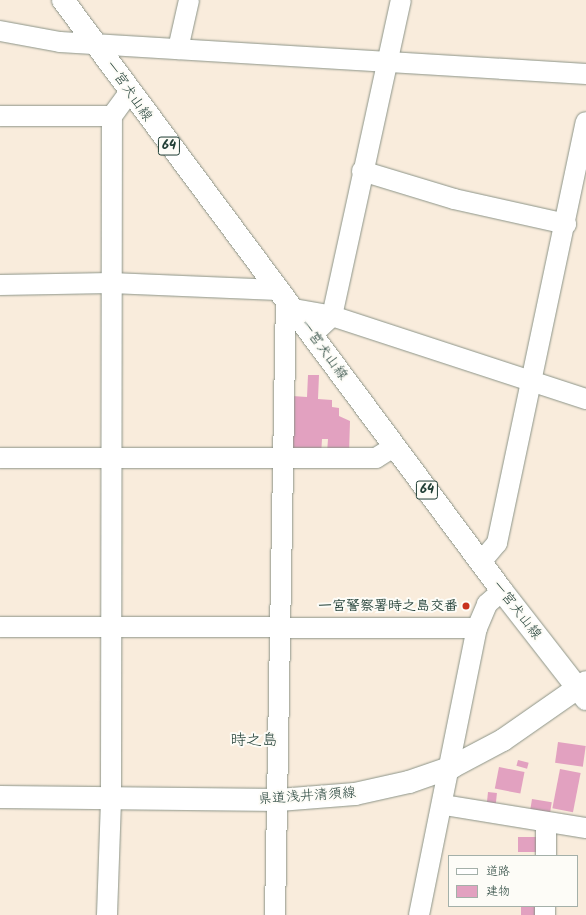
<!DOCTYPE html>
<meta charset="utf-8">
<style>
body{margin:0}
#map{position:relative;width:586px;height:915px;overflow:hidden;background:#f9ecdc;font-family:Kalam,"Klee One",sans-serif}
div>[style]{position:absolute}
.building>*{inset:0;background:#e2a1c0;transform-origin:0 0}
.roads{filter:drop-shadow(0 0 1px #8c9488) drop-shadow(0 0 1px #8c9488)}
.minor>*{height:20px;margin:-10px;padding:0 10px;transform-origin:10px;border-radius:10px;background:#fff}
.major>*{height:22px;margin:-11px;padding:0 11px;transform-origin:11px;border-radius:11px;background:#fff}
.dots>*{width:11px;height:11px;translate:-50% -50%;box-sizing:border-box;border:2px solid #fdfcf7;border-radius:50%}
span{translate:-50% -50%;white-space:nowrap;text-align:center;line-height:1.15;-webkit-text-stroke:4px #fdfcf7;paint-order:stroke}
.shield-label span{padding:1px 3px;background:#fdfcf7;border:1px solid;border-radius:3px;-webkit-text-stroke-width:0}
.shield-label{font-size:13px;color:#1f3d34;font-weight:700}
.street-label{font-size:14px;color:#1f3d34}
.poi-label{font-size:14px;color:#1f3d34;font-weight:700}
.right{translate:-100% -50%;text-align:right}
.quarter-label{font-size:16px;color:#1f3d34}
.legend{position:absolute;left:448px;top:855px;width:130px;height:52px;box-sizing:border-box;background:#fdfcf7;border:1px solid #a4b0a9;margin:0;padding:5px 7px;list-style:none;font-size:12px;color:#1f3d34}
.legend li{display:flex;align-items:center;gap:8px;height:20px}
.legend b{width:20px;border:1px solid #a4b0a9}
</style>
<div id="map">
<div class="building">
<div style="clip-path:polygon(308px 375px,319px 375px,318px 399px,332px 400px,332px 407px,339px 408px,339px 416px,350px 421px,349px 454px,327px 453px,328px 439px,322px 439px,321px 456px,290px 455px,292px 396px,307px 397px)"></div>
<div style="left:558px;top:742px;width:28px;height:21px;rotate:8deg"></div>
<div style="left:518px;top:760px;width:11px;height:6px;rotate:15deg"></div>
<div style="left:499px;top:767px;width:26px;height:22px;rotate:11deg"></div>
<div style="left:560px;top:769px;width:21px;height:40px;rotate:11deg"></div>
<div style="left:488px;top:792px;width:9px;height:16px;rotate:6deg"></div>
<div style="left:532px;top:799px;width:20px;height:16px;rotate:9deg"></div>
<div style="left:518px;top:837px;width:25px;height:15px"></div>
<div style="left:521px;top:906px;width:17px;height:9px"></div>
</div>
<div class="roads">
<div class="minor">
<div style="left:0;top:31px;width:61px;rotate:10.4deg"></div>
<div style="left:60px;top:42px;width:527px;rotate:3.48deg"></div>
<div style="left:178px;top:49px;width:50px;rotate:-77.3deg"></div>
<div style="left:0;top:116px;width:112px"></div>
<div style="left:112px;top:116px;width:29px;rotate:-54deg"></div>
<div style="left:362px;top:171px;width:96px;rotate:16.9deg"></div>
<div style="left:454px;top:199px;width:115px;rotate:12.6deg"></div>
<div style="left:0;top:285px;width:111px;rotate:-1deg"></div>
<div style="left:111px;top:283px;width:167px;rotate:2.4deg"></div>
<div style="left:294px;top:309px;width:39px;rotate:10deg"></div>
<div style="left:332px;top:316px;width:267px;rotate:18.1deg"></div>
<div style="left:313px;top:334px;width:26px;rotate:-43deg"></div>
<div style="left:332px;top:316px;width:323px;rotate:-77.7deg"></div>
<div style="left:0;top:458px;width:376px"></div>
<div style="left:376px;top:458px;width:22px;rotate:-32deg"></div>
<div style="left:481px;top:562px;width:25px;rotate:-50deg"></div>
<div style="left:497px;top:543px;width:430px;rotate:-78.1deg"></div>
<div style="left:0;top:627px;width:477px;rotate:0.1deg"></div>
<div style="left:444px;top:805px;width:144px;rotate:9.2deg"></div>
<div style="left:546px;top:856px;width:33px;rotate:-90deg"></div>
<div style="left:107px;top:915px;width:117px;rotate:-88deg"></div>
<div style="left:111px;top:798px;width:682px;rotate:-89.92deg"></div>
<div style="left:275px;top:915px;width:616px;rotate:-88.98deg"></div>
<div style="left:419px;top:915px;width:293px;rotate:-78.6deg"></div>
<div style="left:477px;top:628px;width:26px;rotate:-67deg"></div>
<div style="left:487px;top:604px;width:20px;rotate:-41deg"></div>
<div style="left:545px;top:915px;width:9px;rotate:-90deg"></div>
</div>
<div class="major">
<div style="left:63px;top:0;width:736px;rotate:53.39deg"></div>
<div style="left:502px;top:591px;width:137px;rotate:52.1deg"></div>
<div style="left:0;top:797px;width:279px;rotate:0.6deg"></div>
<div style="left:279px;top:800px;width:76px;rotate:-4.5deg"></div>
<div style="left:355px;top:794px;width:55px;rotate:-12.5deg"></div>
<div style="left:409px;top:782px;width:46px;rotate:-19.2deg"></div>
<div style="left:452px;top:767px;width:58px;rotate:-27.9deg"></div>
<div style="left:503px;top:740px;width:101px;rotate:-34.9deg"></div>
</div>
</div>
<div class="dots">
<div style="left:466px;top:606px;background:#c8321e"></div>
</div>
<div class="shield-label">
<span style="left:169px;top:146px">64</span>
<span style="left:427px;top:490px">64</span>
</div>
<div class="street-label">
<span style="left:129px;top:91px;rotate:55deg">一宮犬山線</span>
<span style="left:324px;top:350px;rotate:54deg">一宮犬山線</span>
<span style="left:517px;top:610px;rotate:52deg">一宮犬山線</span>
<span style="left:307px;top:796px;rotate:-4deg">県道浅井清須線</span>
</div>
<div class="poi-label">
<span class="right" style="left:458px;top:606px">一宮警察署時之島交番</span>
</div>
<div class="quarter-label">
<span style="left:254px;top:741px">時之島</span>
</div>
<ul class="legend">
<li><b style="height:5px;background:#fff"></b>道路</li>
<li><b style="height:11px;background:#e2a1c0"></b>建物</li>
</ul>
</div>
